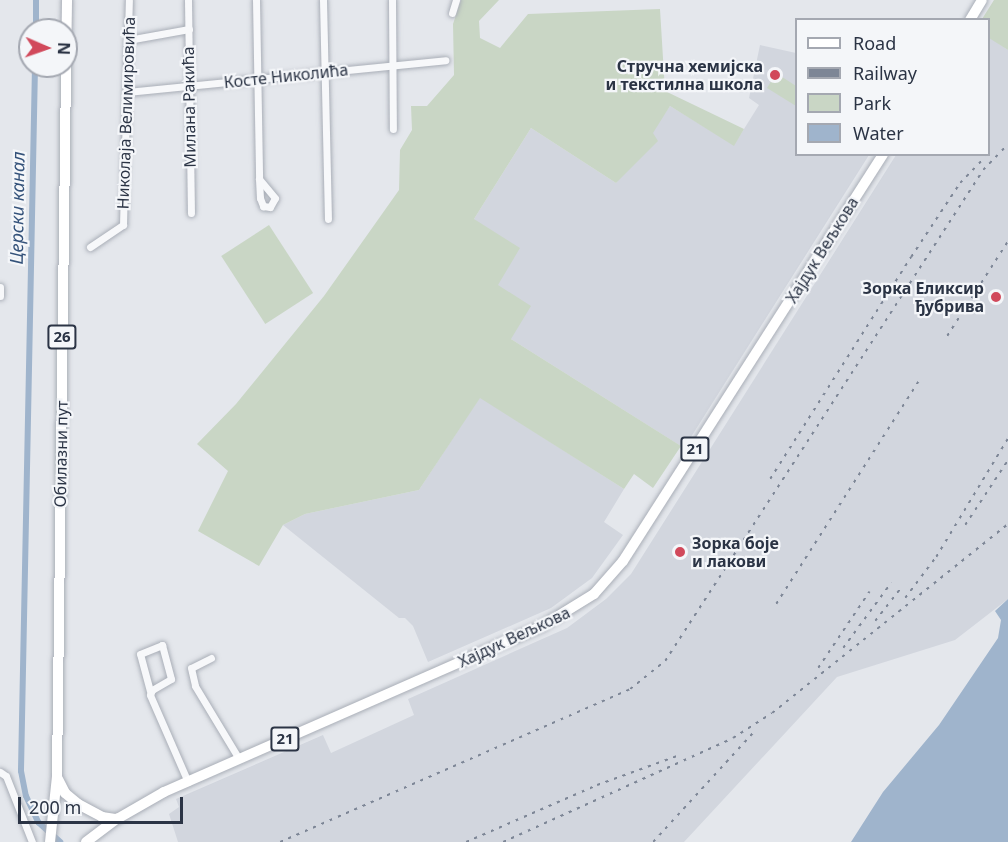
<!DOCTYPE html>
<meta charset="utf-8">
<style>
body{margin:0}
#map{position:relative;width:1008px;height:842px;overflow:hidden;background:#e4e7ec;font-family:"Noto Sans",sans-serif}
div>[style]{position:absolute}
.built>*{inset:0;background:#d2d6de}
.green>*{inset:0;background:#c9d6c5;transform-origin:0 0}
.water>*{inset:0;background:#9fb4cc}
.canal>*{height:6px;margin:-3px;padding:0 3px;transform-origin:3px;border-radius:3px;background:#9fb4cc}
.roads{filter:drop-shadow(0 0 2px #a9aeb7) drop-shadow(0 0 2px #a9aeb7)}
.street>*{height:7px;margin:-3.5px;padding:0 3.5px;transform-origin:3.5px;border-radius:3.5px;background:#f7f8fa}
.primary>*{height:10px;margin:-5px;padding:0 5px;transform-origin:5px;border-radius:5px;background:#fff}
.rail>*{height:1.5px;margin-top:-0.75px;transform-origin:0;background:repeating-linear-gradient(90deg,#7d8696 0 3px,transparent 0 9px)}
.dots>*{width:16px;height:16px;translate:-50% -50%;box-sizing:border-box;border:3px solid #f4f6f9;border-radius:50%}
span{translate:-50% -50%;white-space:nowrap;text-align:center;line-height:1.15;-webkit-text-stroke:4.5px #f4f6f9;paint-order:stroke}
.shield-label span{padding:2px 4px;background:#f4f6f9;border:2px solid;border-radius:4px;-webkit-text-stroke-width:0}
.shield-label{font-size:15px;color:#2b3445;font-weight:700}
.poi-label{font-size:16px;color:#2b3445;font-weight:700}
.right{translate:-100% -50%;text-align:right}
.left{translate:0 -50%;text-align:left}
.street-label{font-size:16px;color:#2b3445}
.water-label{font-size:18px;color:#34527a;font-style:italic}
.legend{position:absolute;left:795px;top:18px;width:195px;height:138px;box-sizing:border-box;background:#f4f6f9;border:2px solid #a4a8b1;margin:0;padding:8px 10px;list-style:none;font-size:18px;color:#2b3445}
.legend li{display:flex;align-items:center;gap:12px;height:30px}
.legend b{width:30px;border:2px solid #a4a8b1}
.north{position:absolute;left:18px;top:18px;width:60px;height:60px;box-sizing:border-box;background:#f4f6f9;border:2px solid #a4a8b1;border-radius:50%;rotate:92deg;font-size:16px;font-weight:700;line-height:24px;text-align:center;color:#2b3445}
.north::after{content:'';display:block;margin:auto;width:21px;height:27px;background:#d1495b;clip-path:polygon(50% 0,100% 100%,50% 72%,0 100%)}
.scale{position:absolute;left:18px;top:797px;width:165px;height:27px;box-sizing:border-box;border:3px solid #2b3445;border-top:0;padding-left:8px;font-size:18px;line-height:21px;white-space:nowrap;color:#2b3445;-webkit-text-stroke:4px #f4f6f9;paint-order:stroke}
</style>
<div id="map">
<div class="built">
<div style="clip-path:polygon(989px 37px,1008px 50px,1008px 599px,955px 640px,837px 677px,684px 842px,178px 842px,169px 814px,179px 807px,176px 799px,323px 735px,331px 753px,414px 715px,408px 699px,567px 628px,606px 599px,631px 574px,896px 155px,988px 154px)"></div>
<div style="clip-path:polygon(760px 45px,796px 53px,796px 154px,869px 155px,684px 448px,511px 339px,497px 285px,474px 219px,531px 128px,616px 183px,670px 106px,734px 145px,759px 105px,749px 98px)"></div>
<div style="clip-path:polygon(480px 397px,624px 489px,604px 522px,623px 535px,592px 578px,551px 608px,428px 662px,413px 626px,405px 618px,399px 618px,283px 525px,305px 514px,419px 490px)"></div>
</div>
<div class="green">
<div style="clip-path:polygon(461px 0,499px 0,479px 21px,480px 38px,500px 48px,528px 14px,660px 9px,665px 91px,744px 129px,734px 146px,670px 106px,653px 133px,658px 141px,616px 183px,531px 128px,474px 219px,520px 248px,498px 285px,531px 306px,511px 339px,681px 446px,653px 488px,634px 474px,624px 489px,480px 398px,419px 490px,305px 514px,283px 525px,259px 566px,198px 531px,228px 471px,197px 444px,236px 404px,324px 296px,399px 190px,400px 150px,412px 130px,411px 106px,427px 106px,454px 75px,453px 24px)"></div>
<div style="clip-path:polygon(994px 0,1008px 0,1008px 50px,989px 38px,988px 20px,982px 19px)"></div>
<div style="clip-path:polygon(776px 73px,796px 86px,796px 106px,767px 88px)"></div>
<div style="left:269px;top:225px;width:81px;height:57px;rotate:57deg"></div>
</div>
<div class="water">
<div style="clip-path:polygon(1008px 599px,1008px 842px,851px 842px,883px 792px,939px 725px,998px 638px,1001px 620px,995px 611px)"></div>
</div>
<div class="canal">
<div style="left:36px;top:30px;width:30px;rotate:-90deg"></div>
<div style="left:35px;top:66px;width:705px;rotate:91.14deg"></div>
<div style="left:21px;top:771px;width:25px;rotate:79deg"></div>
<div style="left:26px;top:796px;width:29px;rotate:65deg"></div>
<div style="left:38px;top:822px;width:30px;rotate:42deg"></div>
</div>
<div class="roads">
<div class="street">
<div style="left:188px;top:0;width:213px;rotate:89.2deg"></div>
<div style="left:256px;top:0;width:179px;rotate:89deg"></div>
<div style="left:259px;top:179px;width:19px;rotate:87deg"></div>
<div style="left:260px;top:198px;width:9px;rotate:69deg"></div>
<div style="left:263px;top:206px;width:7px;rotate:8deg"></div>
<div style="left:270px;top:207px;width:10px;rotate:-61deg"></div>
<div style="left:275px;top:198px;width:25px;rotate:-130deg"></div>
<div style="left:323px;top:0;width:219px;rotate:88.7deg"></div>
<div style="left:392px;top:0;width:129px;rotate:89.6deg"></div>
<div style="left:452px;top:13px;width:14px;rotate:-73deg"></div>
<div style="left:128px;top:40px;width:62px;rotate:-10.2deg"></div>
<div style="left:127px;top:92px;width:320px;rotate:-5.7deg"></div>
<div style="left:90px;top:247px;width:40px;rotate:-34deg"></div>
<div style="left:123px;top:225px;width:225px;rotate:-88.5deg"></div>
<div style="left:0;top:287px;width:9px;rotate:90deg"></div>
<div style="left:211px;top:658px;width:22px;rotate:153deg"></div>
<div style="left:191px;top:668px;width:18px;rotate:77deg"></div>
<div style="left:195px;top:686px;width:85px;rotate:58.9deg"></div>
<div style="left:150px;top:691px;width:38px;rotate:-105deg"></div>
<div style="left:140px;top:654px;width:24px;rotate:-22deg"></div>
<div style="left:162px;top:645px;width:35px;rotate:75deg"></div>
<div style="left:171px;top:679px;width:22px;rotate:150deg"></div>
<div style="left:152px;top:690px;width:5px;rotate:112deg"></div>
<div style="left:150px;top:695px;width:95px;rotate:66.4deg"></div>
<div style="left:0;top:772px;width:7px;rotate:34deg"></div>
<div style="left:6px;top:776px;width:71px;rotate:68.5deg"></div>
</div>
<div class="primary">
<div style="left:970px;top:20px;width:23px;rotate:-59deg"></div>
<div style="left:66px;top:66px;width:66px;rotate:-89.1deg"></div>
<div style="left:58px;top:779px;width:16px;rotate:63deg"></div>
<div style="left:65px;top:793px;width:17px;rotate:40deg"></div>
<div style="left:78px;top:804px;width:27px;rotate:28deg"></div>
<div style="left:102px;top:817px;width:15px;rotate:8deg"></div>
<div style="left:50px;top:842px;width:66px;rotate:-83.9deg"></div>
<div style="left:57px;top:776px;width:710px;rotate:-89.27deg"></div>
<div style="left:86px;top:842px;width:39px;rotate:-37deg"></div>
<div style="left:117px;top:819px;width:54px;rotate:-29.9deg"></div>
<div style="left:164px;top:792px;width:413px;rotate:-23.7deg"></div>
<div style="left:542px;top:626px;width:61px;rotate:-31.6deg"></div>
<div style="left:594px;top:594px;width:44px;rotate:-48.7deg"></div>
<div style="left:623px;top:561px;width:483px;rotate:-57.4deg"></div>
</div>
</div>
<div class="rail">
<div style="left:947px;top:336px;width:113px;rotate:-57.3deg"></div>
<div style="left:770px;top:479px;width:263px;rotate:-57.6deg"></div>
<div style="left:911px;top:257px;width:89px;rotate:-56.5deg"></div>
<div style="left:960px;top:183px;width:36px;rotate:-46deg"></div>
<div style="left:965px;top:525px;width:78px;rotate:-56.5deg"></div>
<div style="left:905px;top:598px;width:51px;rotate:-52.9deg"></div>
<div style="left:936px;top:557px;width:139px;rotate:-58.8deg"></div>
<div style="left:776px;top:604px;width:264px;rotate:-57.4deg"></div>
<div style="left:875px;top:621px;width:41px;rotate:-52deg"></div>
<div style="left:843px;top:648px;width:81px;rotate:-53.6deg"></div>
<div style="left:818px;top:668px;width:92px;rotate:-56.1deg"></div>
<div style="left:280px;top:842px;width:382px;rotate:-23.6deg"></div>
<div style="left:630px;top:689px;width:45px;rotate:-38.7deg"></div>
<div style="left:665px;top:661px;width:585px;rotate:-57.07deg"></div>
<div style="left:983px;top:170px;width:36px;rotate:-46deg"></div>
<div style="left:466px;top:842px;width:143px;rotate:-23.5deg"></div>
<div style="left:597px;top:785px;width:88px;rotate:-19.9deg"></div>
<div style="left:503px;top:842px;width:252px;rotate:-24.3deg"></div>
<div style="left:733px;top:738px;width:46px;rotate:-32.7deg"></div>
<div style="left:772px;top:713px;width:302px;rotate:-38.7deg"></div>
<div style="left:653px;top:842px;width:147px;rotate:-47.5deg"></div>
</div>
<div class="dots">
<div style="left:775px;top:75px;background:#d1495b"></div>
<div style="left:996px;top:297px;background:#d1495b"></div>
<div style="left:680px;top:552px;background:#d1495b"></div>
</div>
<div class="shield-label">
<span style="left:62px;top:337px">26</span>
<span style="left:695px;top:449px">21</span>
<span style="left:285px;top:739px">21</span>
</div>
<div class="poi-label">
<span class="right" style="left:763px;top:75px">Стручна хемијска<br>и текстилна школа</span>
<span class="right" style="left:984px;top:297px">Зорка Еликсир<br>ђубрива</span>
<span class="left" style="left:692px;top:552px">Зорка боје<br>и лакови</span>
</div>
<div class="street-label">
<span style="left:286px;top:76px;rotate:-6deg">Косте Николића</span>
<span style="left:189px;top:107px;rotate:-91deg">Милана Ракића</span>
<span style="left:126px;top:113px;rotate:-88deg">Николаја Велимировића</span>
<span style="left:822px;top:250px;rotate:-58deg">Хајдук Вељкова</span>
<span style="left:61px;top:454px;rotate:-89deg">Обилазни пут</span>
<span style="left:514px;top:637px;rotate:-25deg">Хајдук Вељкова</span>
</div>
<div class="water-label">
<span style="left:17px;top:208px;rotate:-89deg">Церски канал</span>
</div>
<ul class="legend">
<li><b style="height:8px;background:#fff"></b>Road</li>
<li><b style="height:8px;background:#7d8696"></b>Railway</li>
<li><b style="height:16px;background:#c9d6c5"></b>Park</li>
<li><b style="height:16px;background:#9fb4cc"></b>Water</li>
</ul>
<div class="north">N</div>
<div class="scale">200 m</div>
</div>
